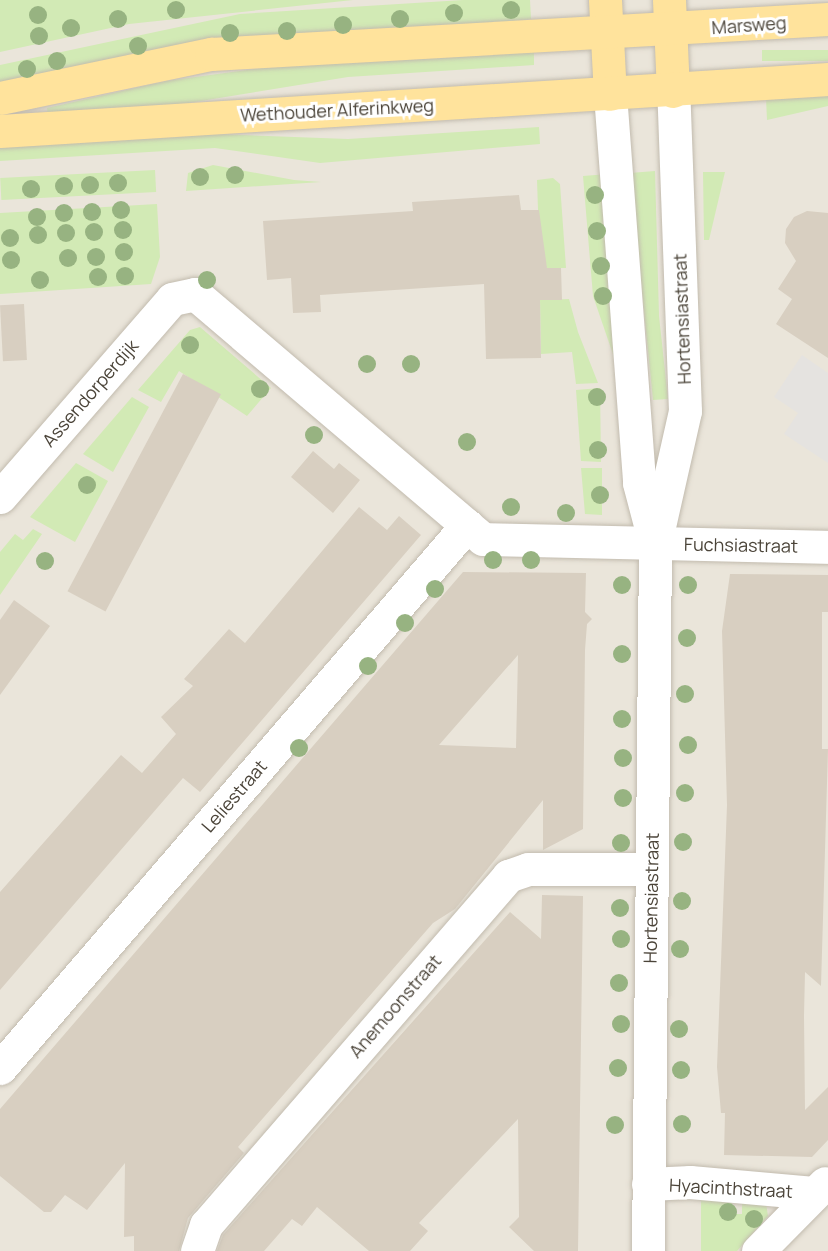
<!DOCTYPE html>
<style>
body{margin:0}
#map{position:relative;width:828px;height:1251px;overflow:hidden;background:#f6f3ec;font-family:Manrope,sans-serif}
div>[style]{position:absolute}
.residential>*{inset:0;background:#eae5da;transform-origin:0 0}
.green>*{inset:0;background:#d2eab5;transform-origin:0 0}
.parking>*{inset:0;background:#e5e3e0}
.building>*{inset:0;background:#d8cfc1;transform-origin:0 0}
.roads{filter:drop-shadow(0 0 2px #c2bbae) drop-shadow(0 0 2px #c2bbae)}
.minor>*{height:33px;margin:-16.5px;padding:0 16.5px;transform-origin:16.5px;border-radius:16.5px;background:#fff}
.major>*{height:33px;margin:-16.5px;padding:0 16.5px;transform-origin:16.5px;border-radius:16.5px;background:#ffe39c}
.trees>*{width:18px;height:18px;margin:-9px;border-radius:50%;background:#97b381}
span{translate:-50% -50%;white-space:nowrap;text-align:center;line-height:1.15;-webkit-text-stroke:6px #fff;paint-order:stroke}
.street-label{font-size:18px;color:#4b4439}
</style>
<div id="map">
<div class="residential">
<div style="left:0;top:0;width:828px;height:1251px"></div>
</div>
<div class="green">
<div style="clip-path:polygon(0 0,353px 0,129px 24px,0 52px)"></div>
<div style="clip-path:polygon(463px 0,530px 0,531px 19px,0 89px,0 65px,240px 14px)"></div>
<div style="clip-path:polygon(534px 50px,534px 65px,348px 77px,109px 116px,48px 118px,47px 108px,166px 81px,261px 68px)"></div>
<div style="left:828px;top:50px;width:11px;height:66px;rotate:90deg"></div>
<div style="clip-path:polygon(828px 93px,828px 106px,767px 120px,766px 98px)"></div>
<div style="clip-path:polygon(539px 127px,540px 144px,320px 163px,215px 148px,0 161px,0 142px,189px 133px,348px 139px)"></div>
<div style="clip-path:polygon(213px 165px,294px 180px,321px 182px,186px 191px,188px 173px)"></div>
<div style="left:155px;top:170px;width:22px;height:155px;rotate:87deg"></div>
<div style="clip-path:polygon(655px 171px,659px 316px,668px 399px,653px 400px,630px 173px)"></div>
<div style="clip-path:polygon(703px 172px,725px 172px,709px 240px,704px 240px)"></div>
<div style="clip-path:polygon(608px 174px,616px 363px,593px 296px,583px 176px)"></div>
<div style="clip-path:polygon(553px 178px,560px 184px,566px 268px,540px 268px,537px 180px)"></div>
<div style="clip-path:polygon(157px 204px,160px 257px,151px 284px,0 294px,0 213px)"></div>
<div style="clip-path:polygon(569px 299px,578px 332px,598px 383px,576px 384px,572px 352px,541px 354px,540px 300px)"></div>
<div style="clip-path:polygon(200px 327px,271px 388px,247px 416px,179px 371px,161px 402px,138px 390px,190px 330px)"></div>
<div style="clip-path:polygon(600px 388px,601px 462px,581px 461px,576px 390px)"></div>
<div style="clip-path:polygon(132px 397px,149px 407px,113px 472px,83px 454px)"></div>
<div style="clip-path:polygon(76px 463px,108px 481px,75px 542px,30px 517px)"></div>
<div style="clip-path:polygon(581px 468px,602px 468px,602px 515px,585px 514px)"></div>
<div style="clip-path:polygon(33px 529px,42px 534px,0 595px,0 552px,15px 534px,23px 540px)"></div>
<div style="clip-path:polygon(701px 1197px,732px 1197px,732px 1214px,742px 1214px,742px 1197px,766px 1203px,768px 1216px,737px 1251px,701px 1251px)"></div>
</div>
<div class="parking">
<div style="clip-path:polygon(802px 355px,828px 373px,828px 463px,784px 434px,798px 413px,774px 397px)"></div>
</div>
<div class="building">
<div style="clip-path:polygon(519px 195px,521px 210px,539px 210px,547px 268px,561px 268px,562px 300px,540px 300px,541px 358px,486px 359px,484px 284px,320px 295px,321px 312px,293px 313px,291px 278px,267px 280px,263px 221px,413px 211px,412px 202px)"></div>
<div style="clip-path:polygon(807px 211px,828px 213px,828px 358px,776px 324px,792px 299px,778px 289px,796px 261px,785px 243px,786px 229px,794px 217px)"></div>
<div style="left:24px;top:304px;width:56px;height:24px;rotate:87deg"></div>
<div style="left:183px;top:374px;width:43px;height:246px;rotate:28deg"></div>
<div style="clip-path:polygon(313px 451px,334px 469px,339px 463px,360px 480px,333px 513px,291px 477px)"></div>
<div style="clip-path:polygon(359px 507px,387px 530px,399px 516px,421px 535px,200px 792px,183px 778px,0 990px,0 892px,121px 755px,142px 773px,176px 734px,161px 717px,193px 686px,184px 679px,229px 629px,245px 643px)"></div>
<div style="clip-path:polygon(evenodd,463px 572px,586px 573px,585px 612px,592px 619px,587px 624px,585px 650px,583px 829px,543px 850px,543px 800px,455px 909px,433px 923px,238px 1147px,244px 1153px,188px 1218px,179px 1251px,134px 1251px,134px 1236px,124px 1237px,125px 1163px,87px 1210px,65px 1195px,51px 1212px,44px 1212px,0 1176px,0 1109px,463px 572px,518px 655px,516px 748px,439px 745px,518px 655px)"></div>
<div style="clip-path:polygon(730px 574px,828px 575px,828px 612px,822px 612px,822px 749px,828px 749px,821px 986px,805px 972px,804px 1016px,805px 1110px,828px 1087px,828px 1140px,812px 1157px,724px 1155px,725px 1113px,721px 1113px,717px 1067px,727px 805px,722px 631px)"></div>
<div style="clip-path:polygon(14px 600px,50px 626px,0 695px,0 620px)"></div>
<div style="clip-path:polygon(542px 895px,583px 896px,578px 1251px,534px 1251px,509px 1227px,519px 1217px,518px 1119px,419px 1223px,428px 1231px,410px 1251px,369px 1251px,317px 1207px,302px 1226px,292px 1219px,264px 1251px,217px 1251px,223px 1235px,510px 912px,541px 939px)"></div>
</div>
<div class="roads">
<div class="minor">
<div style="left:610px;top:94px;width:390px;rotate:85.7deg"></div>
<div style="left:639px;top:483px;width:55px;rotate:75.2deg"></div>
<div style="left:0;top:497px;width:262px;rotate:-49deg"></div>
<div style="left:172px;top:299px;width:24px;rotate:-12deg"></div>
<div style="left:195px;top:294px;width:378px;rotate:40.4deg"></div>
<div style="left:483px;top:539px;width:345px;rotate:1.3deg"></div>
<div style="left:0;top:1068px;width:716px;rotate:-49.3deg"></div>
<div style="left:648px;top:1184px;width:42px;rotate:-2.7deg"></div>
<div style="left:690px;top:1182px;width:124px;rotate:5.1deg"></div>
<div style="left:197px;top:1251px;width:28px;rotate:-71deg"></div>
<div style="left:206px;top:1225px;width:462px;rotate:-49.1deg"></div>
<div style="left:508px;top:876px;width:21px;rotate:-19deg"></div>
<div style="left:528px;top:869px;width:123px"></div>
<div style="left:648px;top:1251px;width:707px;rotate:-89.43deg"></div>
<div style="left:655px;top:544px;width:136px;rotate:-77.3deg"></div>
<div style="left:685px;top:411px;width:320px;rotate:-92.1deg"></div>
<div style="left:758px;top:1251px;width:95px;rotate:-45.4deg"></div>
</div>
<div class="major">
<div style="left:605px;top:0;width:94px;rotate:87deg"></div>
<div style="left:669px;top:0;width:91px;rotate:87.5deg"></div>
<div style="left:0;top:98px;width:216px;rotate:-11.8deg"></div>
<div style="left:211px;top:54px;width:618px;rotate:-3.25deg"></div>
<div style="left:0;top:131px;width:830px;rotate:-3.59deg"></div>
</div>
</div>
<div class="trees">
<div style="left:176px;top:10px"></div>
<div style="left:511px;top:10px"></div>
<div style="left:454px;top:13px"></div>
<div style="left:38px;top:15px"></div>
<div style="left:118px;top:19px"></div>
<div style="left:400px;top:19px"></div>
<div style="left:343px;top:25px"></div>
<div style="left:71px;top:28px"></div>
<div style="left:287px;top:31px"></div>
<div style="left:230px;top:33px"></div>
<div style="left:39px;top:36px"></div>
<div style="left:138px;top:46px"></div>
<div style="left:57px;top:61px"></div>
<div style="left:27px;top:69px"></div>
<div style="left:235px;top:175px"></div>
<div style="left:200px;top:177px"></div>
<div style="left:118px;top:183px"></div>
<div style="left:90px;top:185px"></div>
<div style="left:64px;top:186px"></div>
<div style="left:31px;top:189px"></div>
<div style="left:595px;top:195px"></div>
<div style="left:121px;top:210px"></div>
<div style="left:92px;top:212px"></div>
<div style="left:64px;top:213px"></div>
<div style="left:37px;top:217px"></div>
<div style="left:123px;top:230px"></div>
<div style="left:597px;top:231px"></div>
<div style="left:94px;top:232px"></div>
<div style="left:66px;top:233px"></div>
<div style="left:38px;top:235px"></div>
<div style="left:10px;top:238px"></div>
<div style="left:124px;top:252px"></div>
<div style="left:96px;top:257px"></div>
<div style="left:68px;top:258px"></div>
<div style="left:11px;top:260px"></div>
<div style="left:601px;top:266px"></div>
<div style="left:125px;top:276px"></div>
<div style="left:98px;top:277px"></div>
<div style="left:40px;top:280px"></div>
<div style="left:207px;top:280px"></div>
<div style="left:603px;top:296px"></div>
<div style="left:190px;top:345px"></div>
<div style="left:367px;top:364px"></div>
<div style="left:411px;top:364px"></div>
<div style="left:260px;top:389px"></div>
<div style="left:597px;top:397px"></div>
<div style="left:314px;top:435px"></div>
<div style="left:467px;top:442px"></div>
<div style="left:598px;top:450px"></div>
<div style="left:87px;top:485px"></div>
<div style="left:600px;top:495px"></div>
<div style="left:511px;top:507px"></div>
<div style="left:566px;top:513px"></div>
<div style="left:493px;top:560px"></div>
<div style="left:531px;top:560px"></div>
<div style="left:45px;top:561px"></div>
<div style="left:622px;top:585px"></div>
<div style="left:688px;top:585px"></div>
<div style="left:435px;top:589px"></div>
<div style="left:405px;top:623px"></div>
<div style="left:687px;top:638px"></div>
<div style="left:622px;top:654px"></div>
<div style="left:368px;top:666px"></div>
<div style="left:685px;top:694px"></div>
<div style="left:622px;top:719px"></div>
<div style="left:688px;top:745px"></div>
<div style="left:299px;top:748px"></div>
<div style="left:623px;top:758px"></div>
<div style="left:685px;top:793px"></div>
<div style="left:623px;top:798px"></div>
<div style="left:683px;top:842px"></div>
<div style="left:621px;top:843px"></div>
<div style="left:682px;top:901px"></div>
<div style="left:620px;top:908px"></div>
<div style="left:621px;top:939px"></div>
<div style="left:680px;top:949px"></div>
<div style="left:619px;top:983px"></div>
<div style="left:621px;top:1024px"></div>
<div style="left:679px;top:1029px"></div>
<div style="left:618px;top:1068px"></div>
<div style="left:681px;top:1070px"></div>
<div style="left:682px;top:1124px"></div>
<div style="left:615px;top:1125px"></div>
<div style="left:728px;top:1212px"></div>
<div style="left:754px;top:1219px"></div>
</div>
<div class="street-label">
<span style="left:749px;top:25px;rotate:-4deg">Marsweg</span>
<span style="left:337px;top:110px;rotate:-3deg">Wethouder Alferinkweg</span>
<span style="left:682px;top:319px;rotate:-92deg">Hortensiastraat</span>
<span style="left:90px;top:393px;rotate:-49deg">Assendorperdijk</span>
<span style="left:741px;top:545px;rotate:1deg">Fuchsiastraat</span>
<span style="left:234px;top:796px;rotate:-49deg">Leliestraat</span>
<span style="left:651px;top:898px;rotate:-89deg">Hortensiastraat</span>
<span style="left:395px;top:1006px;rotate:-49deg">Anemoonstraat</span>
<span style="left:731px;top:1188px;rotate:3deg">Hyacinthstraat</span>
</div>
</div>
